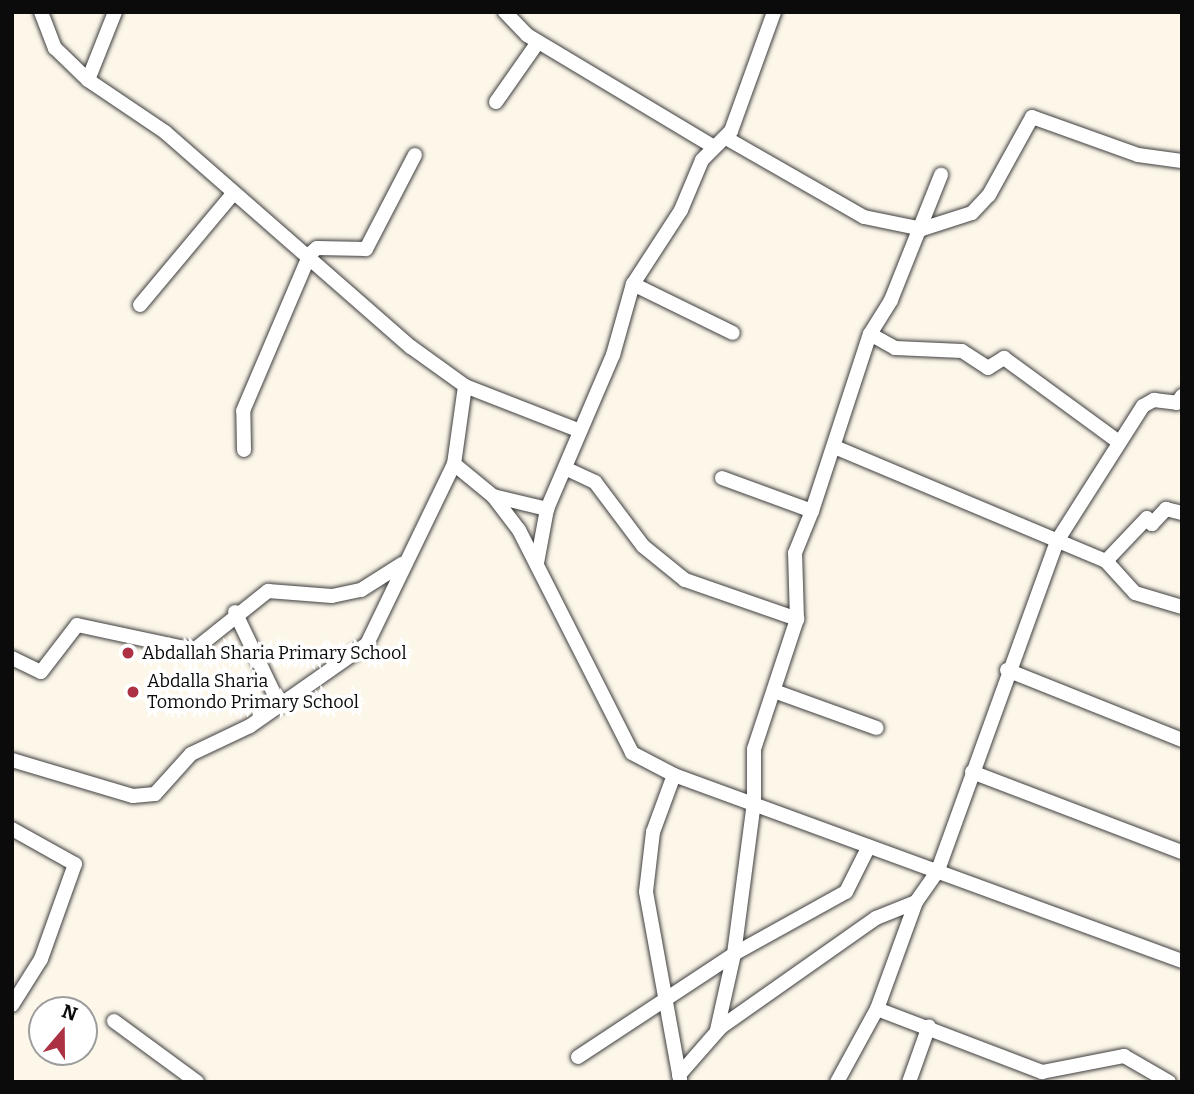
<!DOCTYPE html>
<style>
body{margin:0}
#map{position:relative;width:1194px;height:1094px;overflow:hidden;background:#fdf7ea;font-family:Bitter,serif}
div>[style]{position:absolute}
.roads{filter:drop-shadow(0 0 2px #3e3e3e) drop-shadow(0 0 2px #3e3e3e)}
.street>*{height:14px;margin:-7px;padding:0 7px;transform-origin:7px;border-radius:7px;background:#fff}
.dots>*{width:19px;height:19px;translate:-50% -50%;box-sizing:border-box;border:4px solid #fff;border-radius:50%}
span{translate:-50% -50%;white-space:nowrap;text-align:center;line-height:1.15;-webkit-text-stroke:7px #fff;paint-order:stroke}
.poi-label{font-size:18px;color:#0b0b0b}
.left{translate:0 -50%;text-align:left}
.frame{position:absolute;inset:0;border:14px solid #0b0b0b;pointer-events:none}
.north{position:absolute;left:28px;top:996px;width:70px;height:70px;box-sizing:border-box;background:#fff;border:2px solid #9d9d9d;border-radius:50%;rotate:20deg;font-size:19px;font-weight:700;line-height:28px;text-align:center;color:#0b0b0b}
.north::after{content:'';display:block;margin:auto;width:24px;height:32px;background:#ac3143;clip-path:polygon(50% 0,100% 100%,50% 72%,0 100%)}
</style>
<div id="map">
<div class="roads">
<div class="street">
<div style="left:41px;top:12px;width:39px;rotate:69deg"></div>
<div style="left:55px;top:48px;width:46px;rotate:44.1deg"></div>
<div style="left:88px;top:80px;width:93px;rotate:34deg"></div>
<div style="left:165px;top:132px;width:327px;rotate:41.2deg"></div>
<div style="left:411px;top:347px;width:67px;rotate:35.8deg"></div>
<div style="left:465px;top:386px;width:121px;rotate:21.3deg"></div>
<div style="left:505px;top:12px;width:32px;rotate:46deg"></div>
<div style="left:527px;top:35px;width:218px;rotate:30.9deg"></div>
<div style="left:88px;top:80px;width:73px;rotate:-68.3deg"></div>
<div style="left:496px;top:102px;width:73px;rotate:-55deg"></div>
<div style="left:726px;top:138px;width:159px;rotate:29.8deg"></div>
<div style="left:864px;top:217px;width:59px;rotate:11.7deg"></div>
<div style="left:922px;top:229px;width:52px;rotate:-17.7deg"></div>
<div style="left:972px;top:213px;width:25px;rotate:-47deg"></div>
<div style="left:989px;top:195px;width:89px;rotate:-61.1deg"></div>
<div style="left:1032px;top:117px;width:113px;rotate:19.7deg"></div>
<div style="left:1138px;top:155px;width:44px;rotate:7.8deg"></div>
<div style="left:633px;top:284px;width:111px;rotate:26.1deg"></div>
<div style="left:140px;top:305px;width:143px;rotate:-50.1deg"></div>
<div style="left:870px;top:334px;width:29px;rotate:29deg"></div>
<div style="left:895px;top:348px;width:67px;rotate:2.6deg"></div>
<div style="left:962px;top:351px;width:31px;rotate:33deg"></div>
<div style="left:988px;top:368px;width:19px;rotate:-32deg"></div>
<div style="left:1004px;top:358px;width:139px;rotate:36.2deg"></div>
<div style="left:465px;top:386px;width:79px;rotate:98deg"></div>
<div style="left:454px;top:464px;width:50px;rotate:39.4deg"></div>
<div style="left:493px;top:496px;width:43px;rotate:52.6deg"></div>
<div style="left:519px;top:530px;width:250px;rotate:63.1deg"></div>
<div style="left:632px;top:753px;width:47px;rotate:27.6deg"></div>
<div style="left:674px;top:775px;width:541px;rotate:20.11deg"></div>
<div style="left:837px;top:448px;width:292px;rotate:22.8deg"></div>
<div style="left:1106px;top:561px;width:43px;rotate:47.8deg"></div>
<div style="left:1135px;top:593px;width:49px;rotate:16.6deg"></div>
<div style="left:244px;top:450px;width:39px;rotate:-91deg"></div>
<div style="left:243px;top:411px;width:171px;rotate:-66.9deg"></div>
<div style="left:310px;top:254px;width:9px;rotate:-41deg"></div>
<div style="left:317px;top:248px;width:49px;rotate:1.2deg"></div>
<div style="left:366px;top:249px;width:106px;rotate:-62.5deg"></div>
<div style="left:567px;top:469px;width:31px;rotate:25deg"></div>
<div style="left:595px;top:482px;width:80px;rotate:53.1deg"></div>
<div style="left:643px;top:546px;width:54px;rotate:39deg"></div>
<div style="left:685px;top:580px;width:119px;rotate:19.2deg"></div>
<div style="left:722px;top:478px;width:96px;rotate:20.1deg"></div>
<div style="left:812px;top:511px;width:186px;rotate:-71.9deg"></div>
<div style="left:870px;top:334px;width:40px;rotate:-58deg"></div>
<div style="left:891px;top:300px;width:135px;rotate:-68.2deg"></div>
<div style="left:493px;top:496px;width:56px;rotate:13.5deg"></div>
<div style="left:1106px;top:561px;width:59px;rotate:-46.4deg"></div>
<div style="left:1147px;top:518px;width:8px;rotate:50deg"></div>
<div style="left:1152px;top:524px;width:21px;rotate:-47deg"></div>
<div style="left:1166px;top:509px;width:16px;rotate:14deg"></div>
<div style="left:537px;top:563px;width:55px;rotate:-79.5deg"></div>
<div style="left:547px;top:509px;width:168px;rotate:-66.8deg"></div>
<div style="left:613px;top:355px;width:74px;rotate:-74.3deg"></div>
<div style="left:633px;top:284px;width:88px;rotate:-57deg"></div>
<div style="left:681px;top:210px;width:54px;rotate:-67.2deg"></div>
<div style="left:702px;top:160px;width:41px;rotate:-45deg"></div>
<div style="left:731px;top:131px;width:127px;rotate:-70.1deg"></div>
<div style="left:235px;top:612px;width:102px;rotate:64.4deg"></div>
<div style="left:12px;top:658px;width:32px;rotate:26deg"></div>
<div style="left:41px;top:672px;width:59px;rotate:-52.5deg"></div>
<div style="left:77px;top:625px;width:120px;rotate:12.1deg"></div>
<div style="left:194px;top:650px;width:95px;rotate:-38.6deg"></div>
<div style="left:268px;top:591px;width:64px;rotate:4.5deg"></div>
<div style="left:332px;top:596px;width:30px;rotate:-12deg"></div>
<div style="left:361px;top:590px;width:49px;rotate:-32.4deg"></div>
<div style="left:1007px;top:670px;width:188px;rotate:21.8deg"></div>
<div style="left:774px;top:691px;width:109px;rotate:19.8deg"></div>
<div style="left:12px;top:760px;width:126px;rotate:16.6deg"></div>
<div style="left:133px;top:796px;width:22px;rotate:-5deg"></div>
<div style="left:155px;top:794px;width:54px;rotate:-48deg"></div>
<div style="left:191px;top:754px;width:65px;rotate:-25.4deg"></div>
<div style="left:250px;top:726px;width:143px;rotate:-35deg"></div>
<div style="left:367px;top:644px;width:200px;rotate:-64.2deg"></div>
<div style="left:972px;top:772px;width:225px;rotate:20.9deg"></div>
<div style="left:674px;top:775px;width:61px;rotate:110.2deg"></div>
<div style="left:653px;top:832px;width:60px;rotate:96.7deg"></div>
<div style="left:646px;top:892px;width:191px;rotate:79.7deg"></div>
<div style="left:12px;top:829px;width:72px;rotate:29.1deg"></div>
<div style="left:75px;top:864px;width:101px;rotate:109.7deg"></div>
<div style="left:41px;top:959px;width:54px;rotate:122.2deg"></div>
<div style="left:877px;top:1009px;width:177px;rotate:20.9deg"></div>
<div style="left:1042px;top:1072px;width:84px;rotate:-11deg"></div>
<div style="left:1124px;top:1056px;width:52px;rotate:30deg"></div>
<div style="left:114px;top:1021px;width:103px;rotate:36.3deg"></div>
<div style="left:717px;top:1030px;width:78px;rotate:-77.4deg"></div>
<div style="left:734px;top:954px;width:128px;rotate:-29deg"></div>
<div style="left:846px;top:892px;width:51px;rotate:-63.4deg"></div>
<div style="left:578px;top:1057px;width:187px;rotate:-33.4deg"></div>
<div style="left:734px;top:954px;width:153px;rotate:-82.5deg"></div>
<div style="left:754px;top:802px;width:53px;rotate:-90deg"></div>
<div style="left:754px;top:749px;width:137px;rotate:-71.7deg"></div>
<div style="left:797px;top:619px;width:66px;rotate:-91.7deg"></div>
<div style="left:795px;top:553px;width:45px;rotate:-68deg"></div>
<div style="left:679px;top:1075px;width:64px;rotate:-48.8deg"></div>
<div style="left:721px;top:1027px;width:189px;rotate:-35.1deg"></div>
<div style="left:876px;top:918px;width:43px;rotate:-21.8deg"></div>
<div style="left:916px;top:902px;width:39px;rotate:-55deg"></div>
<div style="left:938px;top:870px;width:350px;rotate:-70.1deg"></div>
<div style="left:1057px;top:541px;width:160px;rotate:-57.5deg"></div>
<div style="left:1143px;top:406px;width:13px;rotate:-29deg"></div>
<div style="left:1154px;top:400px;width:23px;rotate:7deg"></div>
<div style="left:1177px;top:403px;width:9px;rotate:-54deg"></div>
<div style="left:837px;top:1082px;width:83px;rotate:-61.3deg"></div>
<div style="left:877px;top:1009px;width:114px;rotate:-70deg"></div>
<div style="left:909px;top:1082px;width:59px;rotate:-70.3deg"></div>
</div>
</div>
<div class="dots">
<div style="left:128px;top:653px;background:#ac3143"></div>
<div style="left:133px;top:692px;background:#ac3143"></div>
</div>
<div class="poi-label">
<span class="left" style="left:142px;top:653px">Abdallah Sharia Primary School</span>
<span class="left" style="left:147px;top:692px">Abdalla Sharia<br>Tomondo Primary School</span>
</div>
<div class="frame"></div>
<div class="north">N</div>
</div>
